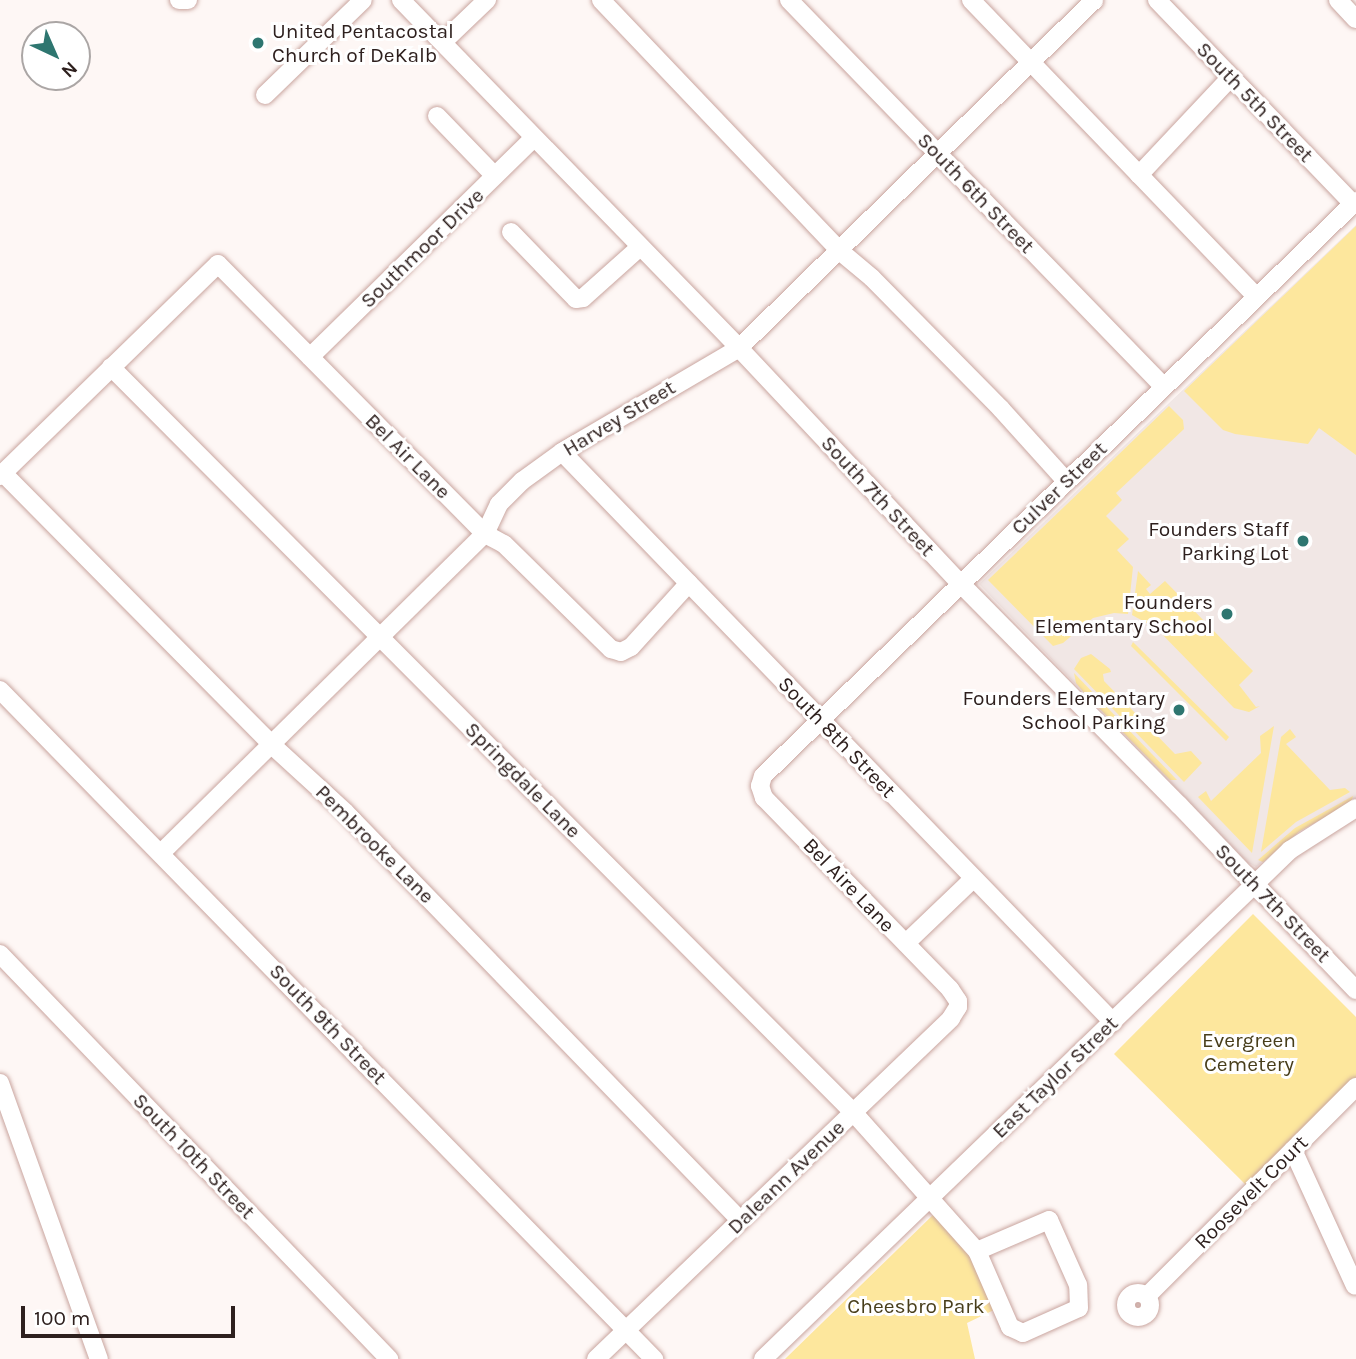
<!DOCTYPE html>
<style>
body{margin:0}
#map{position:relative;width:1356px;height:1359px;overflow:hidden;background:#fef7f5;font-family:Karla,sans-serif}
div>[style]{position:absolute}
.built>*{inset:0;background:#f1e7e5}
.green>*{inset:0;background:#fde79d}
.roads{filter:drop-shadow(0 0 2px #c9a59f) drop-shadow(0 0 2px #c9a59f)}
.minor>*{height:18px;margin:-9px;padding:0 9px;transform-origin:9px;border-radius:9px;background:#fff}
.minor>.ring{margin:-9px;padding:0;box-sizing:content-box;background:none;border:18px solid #fff;border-radius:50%}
.dots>*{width:19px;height:19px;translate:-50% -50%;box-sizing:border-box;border:4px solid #fff;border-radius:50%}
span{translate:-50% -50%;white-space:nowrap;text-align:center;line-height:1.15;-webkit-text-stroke:6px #fff;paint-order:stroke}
.poi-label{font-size:21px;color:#2e201e}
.left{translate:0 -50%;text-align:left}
.right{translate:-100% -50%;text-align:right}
.street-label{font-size:21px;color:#2e201e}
.park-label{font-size:21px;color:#483e1b}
.north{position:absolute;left:21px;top:21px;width:70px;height:70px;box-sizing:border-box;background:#fff;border:2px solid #aba6a5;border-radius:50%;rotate:136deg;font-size:19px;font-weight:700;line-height:28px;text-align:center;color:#2e201e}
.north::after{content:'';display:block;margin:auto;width:24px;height:32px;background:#2e7670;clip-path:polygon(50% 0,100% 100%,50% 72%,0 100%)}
.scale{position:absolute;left:21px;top:1306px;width:214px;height:32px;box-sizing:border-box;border:4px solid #2e201e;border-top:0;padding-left:9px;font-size:21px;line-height:24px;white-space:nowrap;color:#2e201e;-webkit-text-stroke:5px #fff;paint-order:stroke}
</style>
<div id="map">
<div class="built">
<div style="clip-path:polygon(1356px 225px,1356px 799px,1300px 831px,1256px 867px,1247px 862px,979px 584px)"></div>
</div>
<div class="green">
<div style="clip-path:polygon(1356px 226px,1356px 455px,1319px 428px,1308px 444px,1235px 434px,1223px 430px,1184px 391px)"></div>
<div style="clip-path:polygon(1169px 406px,1183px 420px,1184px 429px,1116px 493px,1122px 500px,1106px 516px,1129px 539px,1117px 550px,1133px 567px,1128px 614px,1114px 613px,1093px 618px,1063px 643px,1053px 646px,988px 580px)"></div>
<div style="clip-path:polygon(1138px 571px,1151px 585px,1146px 589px,1150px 594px,1165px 581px,1253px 671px,1239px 685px,1256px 707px,1260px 706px,1249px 712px,1234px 708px,1156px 628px,1132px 615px)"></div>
<div style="clip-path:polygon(1133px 642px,1229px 737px,1226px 741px,1131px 646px)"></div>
<div style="clip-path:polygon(1091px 654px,1110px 669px,1111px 672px,1103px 674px,1104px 681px,1175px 754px,1191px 751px,1202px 763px,1184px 782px,1074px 669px,1081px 658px)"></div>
<div style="clip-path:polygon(1074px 673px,1177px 780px,1170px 780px,1085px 694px,1076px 683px)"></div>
<div style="clip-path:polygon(1274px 726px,1252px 853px,1198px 797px,1206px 791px,1211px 801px,1261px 753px,1260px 736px)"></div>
<div style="clip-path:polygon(1290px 729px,1296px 737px,1286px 744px,1330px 790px,1345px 788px,1350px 792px,1296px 822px,1261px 852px,1281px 737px)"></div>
<div style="clip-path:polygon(1353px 796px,1351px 803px,1300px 831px,1263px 862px,1258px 860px,1295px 828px)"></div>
<div style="clip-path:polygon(1253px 914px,1356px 1017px,1356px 1079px,1248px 1187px,1114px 1054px)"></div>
<div style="clip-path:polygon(936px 1212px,980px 1259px,996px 1309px,967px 1323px,975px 1359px,785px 1359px)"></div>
</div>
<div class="roads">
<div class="minor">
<div style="left:179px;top:0;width:9px"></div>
<div style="left:401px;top:0;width:485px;rotate:45.8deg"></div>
<div style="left:739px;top:348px;width:323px;rotate:46.8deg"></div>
<div style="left:960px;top:583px;width:312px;rotate:45.4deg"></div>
<div style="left:1179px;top:805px;width:256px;rotate:46.3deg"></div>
<div style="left:601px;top:0;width:348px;rotate:46.4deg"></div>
<div style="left:841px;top:252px;width:40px;rotate:40deg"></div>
<div style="left:872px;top:278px;width:184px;rotate:45.4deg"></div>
<div style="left:1001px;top:409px;width:97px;rotate:47.9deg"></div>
<div style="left:789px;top:0;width:537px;rotate:45.9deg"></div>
<div style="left:971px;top:0;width:411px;rotate:46.1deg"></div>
<div style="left:1157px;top:0;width:283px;rotate:46.1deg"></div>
<div style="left:1338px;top:0;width:26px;rotate:47deg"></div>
<div style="left:443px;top:42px;width:61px;rotate:-43.7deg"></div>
<div style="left:265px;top:95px;width:136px;rotate:-44.1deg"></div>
<div style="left:437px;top:116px;width:83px;rotate:46deg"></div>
<div style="left:1139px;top:175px;width:134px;rotate:-46.8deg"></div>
<div style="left:511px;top:232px;width:93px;rotate:45.9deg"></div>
<div style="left:576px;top:299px;width:7px;rotate:-8deg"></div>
<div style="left:583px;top:298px;width:76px;rotate:-41.8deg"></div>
<div style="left:310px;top:357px;width:313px;rotate:-44.4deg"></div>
<div style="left:111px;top:367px;width:1051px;rotate:45.12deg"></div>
<div style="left:853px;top:1112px;width:186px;rotate:48.3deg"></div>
<div style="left:977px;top:1251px;width:83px;rotate:66.5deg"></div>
<div style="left:1010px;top:1327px;width:14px;rotate:25deg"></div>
<div style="left:1023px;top:1333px;width:61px;rotate:-24.1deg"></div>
<div style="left:1079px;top:1308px;width:23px;rotate:-92deg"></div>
<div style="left:1078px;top:1285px;width:71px;rotate:-114deg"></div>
<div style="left:1049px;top:1220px;width:78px;rotate:156.7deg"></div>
<div style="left:562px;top:452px;width:793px;rotate:45.97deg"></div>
<div style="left:3px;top:473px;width:384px;rotate:45.3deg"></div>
<div style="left:273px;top:746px;width:98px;rotate:42.5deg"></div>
<div style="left:345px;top:812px;width:569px;rotate:45.93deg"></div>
<div style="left:0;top:476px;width:304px;rotate:-44.2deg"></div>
<div style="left:218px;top:264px;width:380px;rotate:45.3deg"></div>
<div style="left:485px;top:534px;width:21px;rotate:28deg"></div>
<div style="left:504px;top:544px;width:150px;rotate:44.5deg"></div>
<div style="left:611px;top:649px;width:10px;rotate:17deg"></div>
<div style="left:621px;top:652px;width:11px;rotate:-27deg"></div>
<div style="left:631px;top:647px;width:86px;rotate:-47.8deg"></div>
<div style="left:0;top:690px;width:936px;rotate:45.65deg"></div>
<div style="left:161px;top:853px;width:455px;rotate:-44.6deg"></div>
<div style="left:485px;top:534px;width:33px;rotate:-65deg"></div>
<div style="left:499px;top:504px;width:33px;rotate:-45deg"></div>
<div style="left:522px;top:481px;width:49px;rotate:-35.9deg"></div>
<div style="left:562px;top:452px;width:205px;rotate:-30.4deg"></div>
<div style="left:739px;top:348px;width:497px;rotate:-44.4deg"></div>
<div style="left:906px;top:943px;width:93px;rotate:-43.7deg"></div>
<div style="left:0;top:954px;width:562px;rotate:46.15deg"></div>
<div style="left:0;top:1083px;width:293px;rotate:70.3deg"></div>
<div style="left:1293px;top:1150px;width:149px;rotate:65.5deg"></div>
<div class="ring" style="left:1126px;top:1293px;width:6px;height:6px"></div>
<div style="left:1147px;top:1296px;width:296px;rotate:-45deg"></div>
<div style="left:596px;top:1359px;width:492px;rotate:-43.8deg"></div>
<div style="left:951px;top:1018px;width:13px;rotate:-58deg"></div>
<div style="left:958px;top:1007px;width:6px;rotate:-90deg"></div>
<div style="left:958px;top:1001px;width:14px;rotate:-124deg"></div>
<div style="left:950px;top:989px;width:267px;rotate:-134.2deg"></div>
<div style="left:764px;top:798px;width:13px;rotate:-108deg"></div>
<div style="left:760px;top:786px;width:10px;rotate:-73deg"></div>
<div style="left:763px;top:776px;width:826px;rotate:-44.12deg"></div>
<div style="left:763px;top:1359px;width:733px;rotate:-44deg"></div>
<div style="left:1290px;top:850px;width:78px;rotate:-32.5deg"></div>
</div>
</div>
<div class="dots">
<div style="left:258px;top:43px;background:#2e7670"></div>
<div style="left:1303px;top:541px;background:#2e7670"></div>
<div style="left:1227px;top:614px;background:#2e7670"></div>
<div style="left:1179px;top:710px;background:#2e7670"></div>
</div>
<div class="poi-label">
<span class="left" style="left:272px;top:43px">United Pentacostal<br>Church of DeKalb</span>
<span class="right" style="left:1289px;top:541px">Founders Staff<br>Parking Lot</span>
<span class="right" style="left:1213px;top:614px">Founders<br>Elementary School</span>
<span class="right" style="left:1165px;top:710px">Founders Elementary<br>School Parking</span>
</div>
<div class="street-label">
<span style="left:1255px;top:102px;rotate:46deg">South 5th Street</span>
<span style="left:976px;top:193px;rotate:46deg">South 6th Street</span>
<span style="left:422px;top:248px;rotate:-44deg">Southmoor Drive</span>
<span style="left:619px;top:418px;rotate:-31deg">Harvey Street</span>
<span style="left:408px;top:456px;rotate:45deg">Bel Air Lane</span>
<span style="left:1059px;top:488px;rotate:-44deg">Culver Street</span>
<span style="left:878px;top:496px;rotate:47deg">South 7th Street</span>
<span style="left:837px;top:737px;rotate:46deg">South 8th Street</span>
<span style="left:523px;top:780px;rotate:45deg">Springdale Lane</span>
<span style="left:375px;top:844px;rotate:45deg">Pembrooke Lane</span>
<span style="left:849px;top:885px;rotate:46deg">Bel Aire Lane</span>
<span style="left:1273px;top:903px;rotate:46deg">South 7th Street</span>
<span style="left:328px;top:1024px;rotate:46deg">South 9th Street</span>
<span style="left:1055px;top:1077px;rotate:-44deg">East Taylor Street</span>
<span style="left:194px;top:1156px;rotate:46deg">South 10th Street</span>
<span style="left:786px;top:1177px;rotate:-44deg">Daleann Avenue</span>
<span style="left:1251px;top:1192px;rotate:-45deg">Roosevelt Court</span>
</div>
<div class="park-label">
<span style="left:1249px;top:1052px">Evergreen<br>Cemetery</span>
<span style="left:916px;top:1306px">Cheesbro Park</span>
</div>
<div class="north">N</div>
<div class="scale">100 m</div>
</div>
